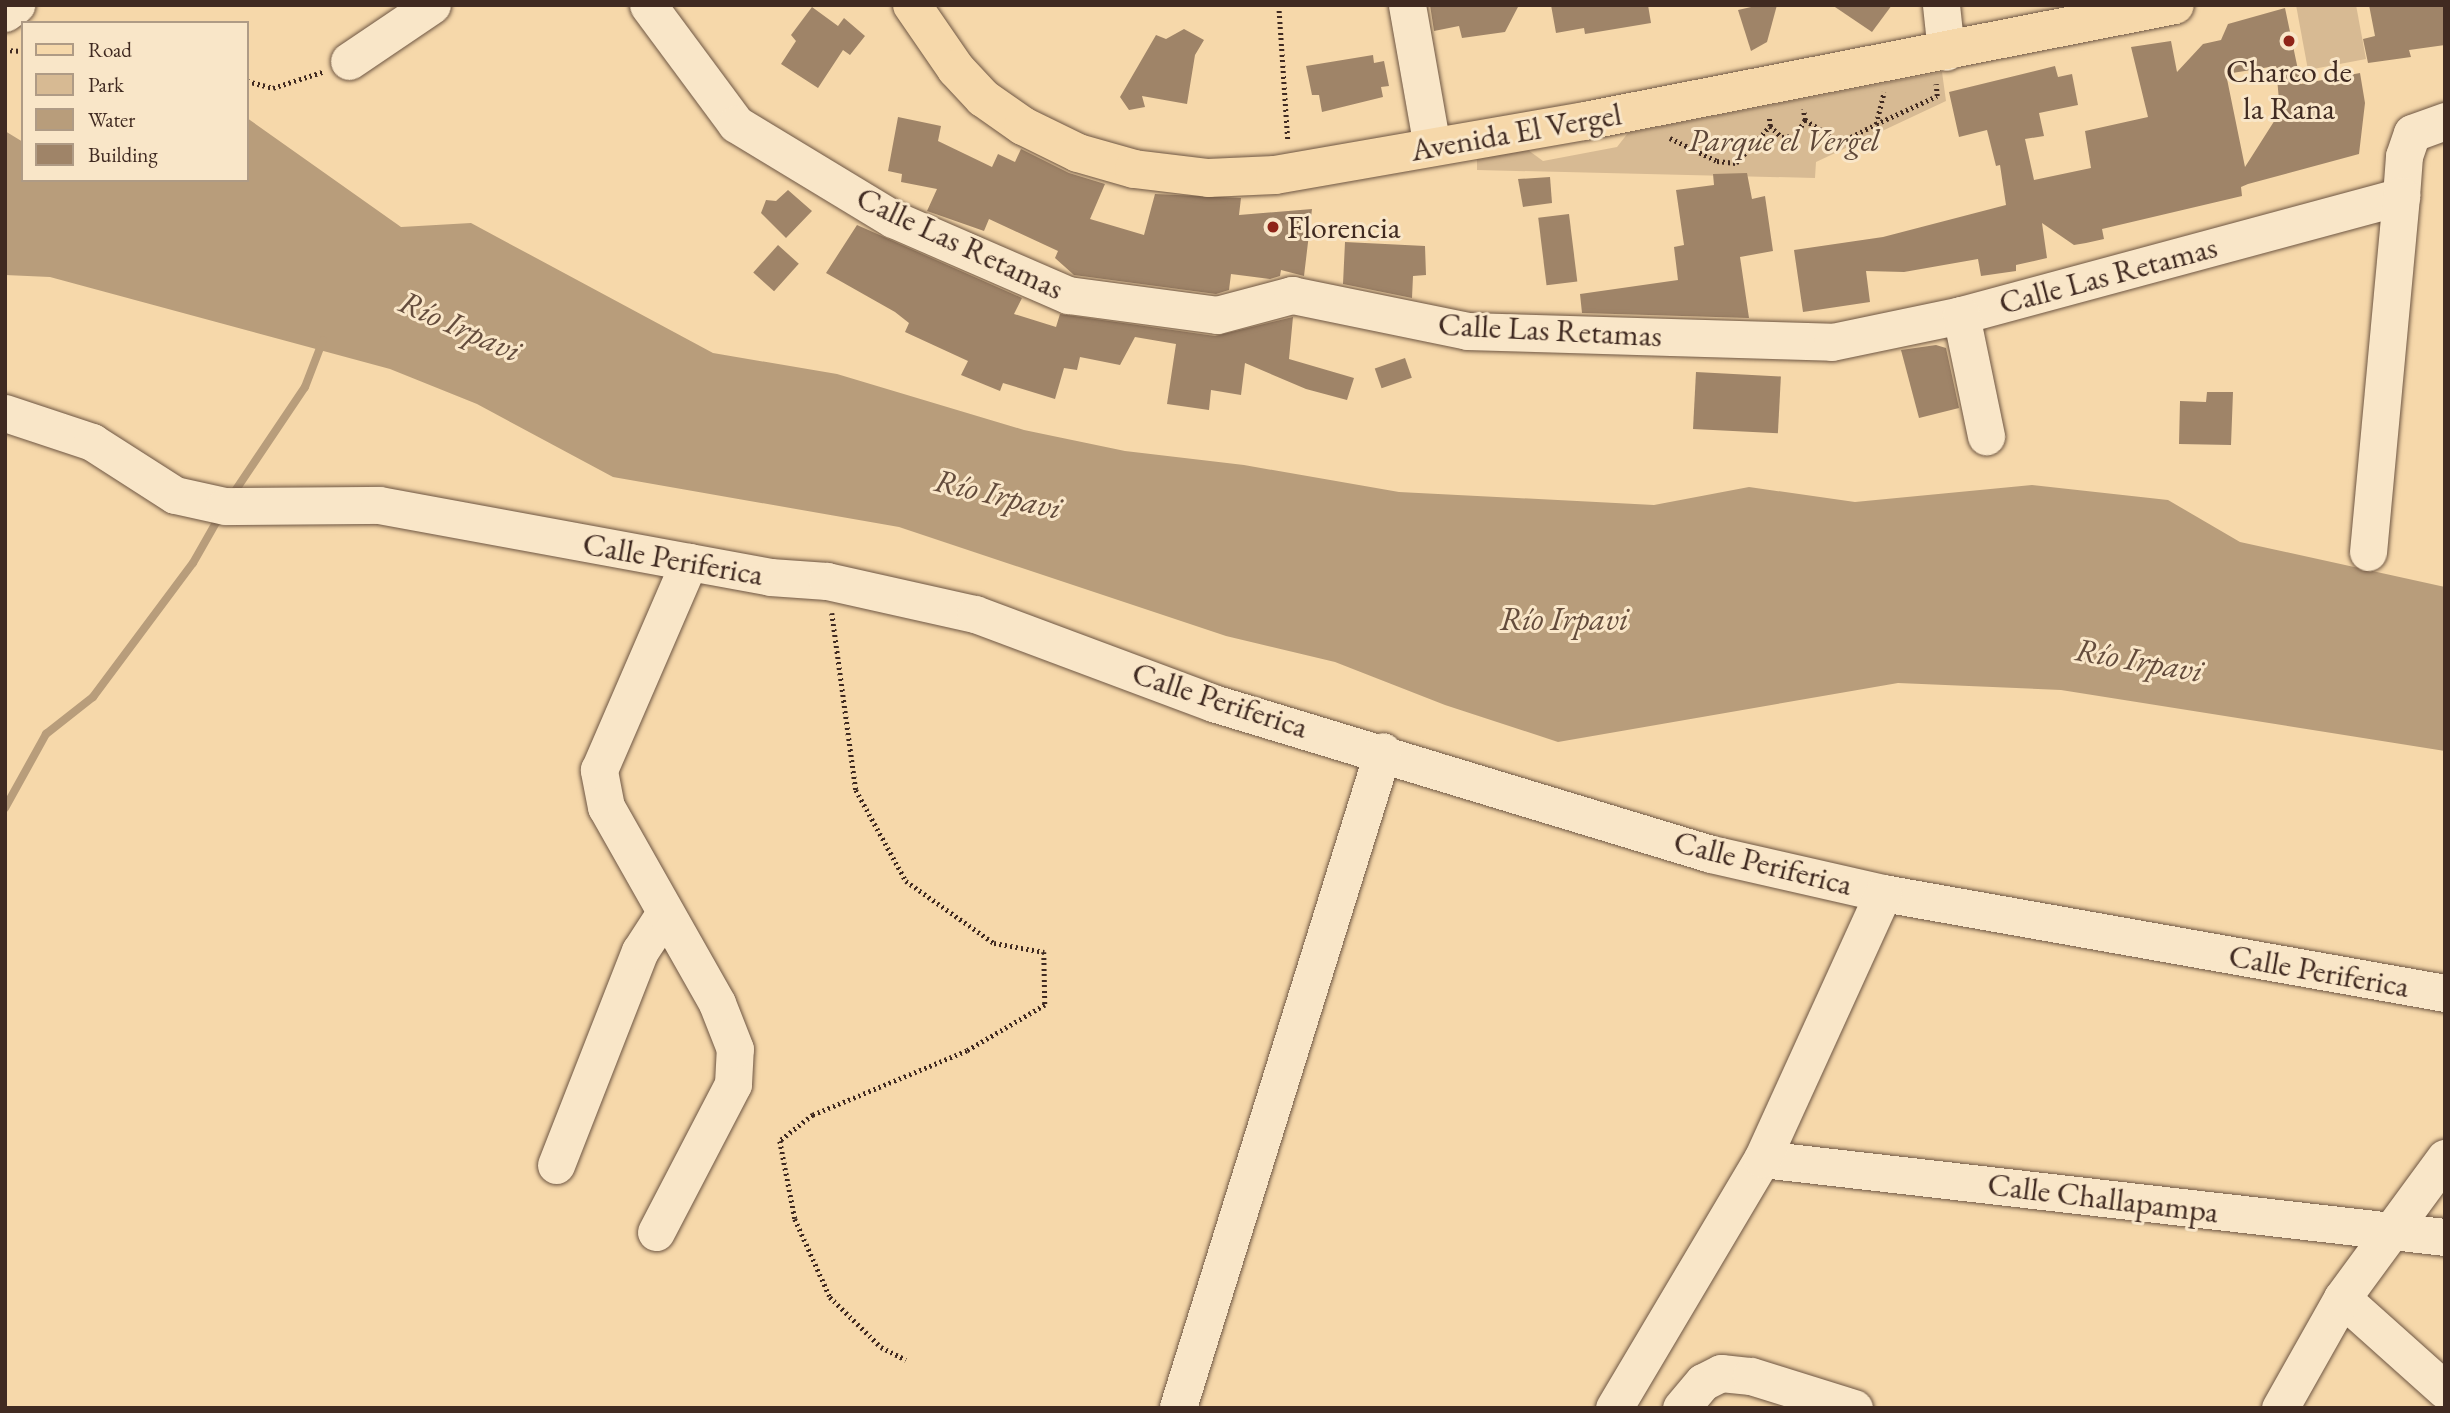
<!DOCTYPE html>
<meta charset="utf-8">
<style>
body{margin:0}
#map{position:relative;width:2450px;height:1413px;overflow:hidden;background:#f6d8aa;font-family:"EB Garamond",serif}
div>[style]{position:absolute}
.green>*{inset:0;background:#d7ba93}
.water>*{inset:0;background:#b89d7b}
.stream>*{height:8px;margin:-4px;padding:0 4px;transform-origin:4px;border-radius:4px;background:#b89d7b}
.building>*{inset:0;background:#9f8468;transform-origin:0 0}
.path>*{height:4.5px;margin-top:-2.25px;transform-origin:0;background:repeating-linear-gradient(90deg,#402a21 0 2px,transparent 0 5.5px)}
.roads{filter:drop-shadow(0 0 2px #6e5643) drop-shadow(0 0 2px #6e5643)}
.minor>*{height:37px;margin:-18.5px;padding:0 18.5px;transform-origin:18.5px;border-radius:18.5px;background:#f9e6c8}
.major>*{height:38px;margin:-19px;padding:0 19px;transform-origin:19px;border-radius:19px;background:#f6d8aa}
.dots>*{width:19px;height:19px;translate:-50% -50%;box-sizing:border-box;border:4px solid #f9e6c8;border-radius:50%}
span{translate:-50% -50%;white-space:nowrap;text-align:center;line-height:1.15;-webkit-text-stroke:6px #f9e6c8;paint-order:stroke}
.poi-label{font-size:32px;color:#402a21}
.left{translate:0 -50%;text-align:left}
.street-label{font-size:32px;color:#402a21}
.park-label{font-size:32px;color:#5e4738;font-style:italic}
.water-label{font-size:33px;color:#644c3c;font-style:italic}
.frame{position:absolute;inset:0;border:7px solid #402a21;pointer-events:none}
.legend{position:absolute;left:21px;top:21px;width:228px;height:161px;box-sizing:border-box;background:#f9e6c8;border:2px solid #af9b85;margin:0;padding:9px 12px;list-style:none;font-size:21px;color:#402a21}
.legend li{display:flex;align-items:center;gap:14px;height:35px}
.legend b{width:35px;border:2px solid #af9b85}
</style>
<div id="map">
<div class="green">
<div style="clip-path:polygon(2296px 5px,2356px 5px,2366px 59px,2308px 70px)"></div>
<div style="clip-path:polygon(1942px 72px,1946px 101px,1816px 162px,1815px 178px,1477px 170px,1477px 159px,1528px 150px,1543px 161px,1617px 147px,1628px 133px)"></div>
</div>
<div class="water">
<div style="clip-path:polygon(247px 118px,401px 227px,471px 223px,713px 353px,837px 374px,1024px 430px,1125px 451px,1244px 465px,1399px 492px,1654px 505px,1749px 487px,1855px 502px,2032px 485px,2168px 500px,2240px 542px,2445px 587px,2445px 751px,2061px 690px,1898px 683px,1558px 742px,1445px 705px,1335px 662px,1226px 636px,899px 527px,613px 477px,477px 404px,390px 369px,50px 277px,5px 275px,5px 131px,23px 142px,23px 180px,247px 180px)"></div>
</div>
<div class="stream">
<div style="left:233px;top:494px;width:129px;rotate:-56.1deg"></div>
<div style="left:305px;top:387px;width:50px;rotate:-69deg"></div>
<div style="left:5px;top:808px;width:85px;rotate:-61deg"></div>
<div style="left:46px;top:734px;width:60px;rotate:-38.2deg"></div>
<div style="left:93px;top:697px;width:167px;rotate:-53.3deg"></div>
<div style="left:193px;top:563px;width:56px;rotate:-60.3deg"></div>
</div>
<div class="building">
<div style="clip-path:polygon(1430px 5px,1519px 5px,1505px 32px,1462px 38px,1459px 26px,1434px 31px)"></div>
<div style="clip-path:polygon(1551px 5px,1648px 5px,1651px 23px,1585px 34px,1584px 28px,1556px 33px)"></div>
<div style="clip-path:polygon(1760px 5px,1777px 5px,1767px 42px,1751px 51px,1738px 10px)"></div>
<div style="clip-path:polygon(1832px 5px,1892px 5px,1872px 32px)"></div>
<div style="clip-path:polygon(2369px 5px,2445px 5px,2445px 45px,2409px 50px,2411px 57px,2368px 63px,2363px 39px,2375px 36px)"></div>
<div style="clip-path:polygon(812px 7px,838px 26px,844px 18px,865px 36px,850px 55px,843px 50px,818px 88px,781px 64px,796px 41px,791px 35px)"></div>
<div style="clip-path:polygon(evenodd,2285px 8px,2301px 84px,2360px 73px,2365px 103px,2359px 154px,2248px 184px,2241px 187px,2242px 196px,2102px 229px,2104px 239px,2086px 243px,2074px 245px,2042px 223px,2047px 258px,2016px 265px,2016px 271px,1981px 276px,1978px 259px,1904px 272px,1866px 271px,1870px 302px,1803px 312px,1794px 250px,1883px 237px,2006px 205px,2000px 165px,1996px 166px,1987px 130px,1959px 137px,1949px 92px,2055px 66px,2058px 77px,2072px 74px,2078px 105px,2039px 113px,2044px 136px,2025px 139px,2034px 180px,2091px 168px,2085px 131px,2148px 117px,2131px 47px,2171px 41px,2177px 72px,2203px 44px,2221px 40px,2228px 24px,2285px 8px,2276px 66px,2280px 112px,2245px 167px,2226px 74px,2276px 66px)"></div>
<div style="clip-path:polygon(1184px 29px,1204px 40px,1195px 55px,1187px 104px,1142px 96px,1145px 107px,1129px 110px,1120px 97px,1156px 35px,1166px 39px)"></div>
<div style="clip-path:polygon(1373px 55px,1374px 63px,1384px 61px,1389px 86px,1381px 87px,1383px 97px,1322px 112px,1319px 95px,1312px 95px,1306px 66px)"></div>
<div style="clip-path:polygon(898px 117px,941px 126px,938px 141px,992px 167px,998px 154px,1015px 162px,1021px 149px,1069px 173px,1105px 184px,1090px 219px,1144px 235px,1155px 194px,1241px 198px,1239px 215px,1312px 209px,1304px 276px,1281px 270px,1280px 276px,1270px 279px,1231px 274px,1229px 290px,1216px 294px,1074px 275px,1055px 258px,1058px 251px,989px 219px,984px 231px,927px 211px,937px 189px,901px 182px,902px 174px,888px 171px)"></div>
<div style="clip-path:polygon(1747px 173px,1752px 199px,1765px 196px,1773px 251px,1740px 257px,1749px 318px,1582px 313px,1580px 294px,1678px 280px,1674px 247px,1684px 245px,1676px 190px,1714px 185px,1713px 174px)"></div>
<div style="clip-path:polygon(1550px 177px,1552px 203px,1523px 207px,1518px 179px)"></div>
<div style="clip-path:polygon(788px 190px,812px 211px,786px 238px,761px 213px,766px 200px,776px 201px)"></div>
<div style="left:1569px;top:214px;width:68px;height:31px;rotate:83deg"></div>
<div style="clip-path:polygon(857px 225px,1022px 298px,1014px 314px,1056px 327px,1060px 314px,1215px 336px,1293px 317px,1289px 359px,1354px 378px,1347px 400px,1306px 389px,1245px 363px,1241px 395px,1211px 390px,1209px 410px,1167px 404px,1176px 344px,1135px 337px,1120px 365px,1080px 357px,1077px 370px,1064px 368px,1055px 399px,1003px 383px,1000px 391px,961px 375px,968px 361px,905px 332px,909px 323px,895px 312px,826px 273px)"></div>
<div style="clip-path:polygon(1345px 242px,1425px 246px,1426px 275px,1413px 276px,1412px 298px,1343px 284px)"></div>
<div style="left:778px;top:245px;width:28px;height:37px;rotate:42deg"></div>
<div style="clip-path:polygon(1936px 345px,1946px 348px,1959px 408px,1919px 418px,1901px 350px)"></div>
<div style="left:1405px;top:358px;width:21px;height:32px;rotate:71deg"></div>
<div style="left:1696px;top:372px;width:85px;height:57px;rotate:3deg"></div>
<div style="clip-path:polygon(2207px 392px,2233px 392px,2231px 445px,2179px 444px,2180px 401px,2206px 402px)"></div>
</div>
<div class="path">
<div style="left:1279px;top:5px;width:137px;rotate:86.2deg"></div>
<div style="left:5px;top:50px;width:18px;rotate:3deg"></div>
<div style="left:247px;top:81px;width:27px;rotate:15deg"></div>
<div style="left:273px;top:88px;width:52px;rotate:-18.1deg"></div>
<div style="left:1805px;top:120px;width:42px;rotate:31.4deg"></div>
<div style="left:1841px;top:142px;width:39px;rotate:-27deg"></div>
<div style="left:1876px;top:124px;width:33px;rotate:-76deg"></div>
<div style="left:1876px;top:124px;width:67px;rotate:-24.7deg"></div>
<div style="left:1937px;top:96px;width:12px;rotate:-95deg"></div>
<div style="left:1770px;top:126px;width:16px;rotate:43deg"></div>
<div style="left:1782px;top:137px;width:13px;rotate:-4deg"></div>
<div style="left:1795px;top:136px;width:19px;rotate:-58deg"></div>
<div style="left:1805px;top:120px;width:11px;rotate:-100deg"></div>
<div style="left:1670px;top:138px;width:52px;rotate:26.1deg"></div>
<div style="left:1717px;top:161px;width:19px;rotate:6deg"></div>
<div style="left:1736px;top:163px;width:50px;rotate:-47.4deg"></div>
<div style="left:1770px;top:126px;width:9px;rotate:-96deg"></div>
<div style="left:832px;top:613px;width:179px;rotate:82.3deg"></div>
<div style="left:856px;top:790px;width:104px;rotate:61.2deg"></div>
<div style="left:906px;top:881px;width:108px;rotate:35.2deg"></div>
<div style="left:994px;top:943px;width:51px;rotate:10.2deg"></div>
<div style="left:1044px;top:952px;width:53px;rotate:88.9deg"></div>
<div style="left:1045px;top:1005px;width:91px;rotate:149.5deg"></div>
<div style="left:967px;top:1051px;width:167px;rotate:157.4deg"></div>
<div style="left:813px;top:1115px;width:42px;rotate:141.8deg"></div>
<div style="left:780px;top:1141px;width:79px;rotate:79.1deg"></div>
<div style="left:795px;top:1219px;width:85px;rotate:65.8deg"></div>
<div style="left:830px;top:1297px;width:71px;rotate:44.4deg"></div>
<div style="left:881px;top:1347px;width:28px;rotate:27deg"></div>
</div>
<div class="roads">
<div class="minor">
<div style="left:648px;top:5px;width:148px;rotate:53.5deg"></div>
<div style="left:736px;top:124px;width:184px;rotate:31.2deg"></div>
<div style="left:893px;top:219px;width:191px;rotate:23.5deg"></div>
<div style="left:1068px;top:295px;width:150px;rotate:7.6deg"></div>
<div style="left:1217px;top:315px;width:78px;rotate:-14.9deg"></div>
<div style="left:1292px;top:295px;width:179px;rotate:11.6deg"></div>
<div style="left:1467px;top:331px;width:365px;rotate:1.7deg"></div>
<div style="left:1832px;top:342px;width:132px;rotate:-11.8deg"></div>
<div style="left:1961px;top:315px;width:456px;rotate:-15.1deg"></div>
<div style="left:2401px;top:196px;width:40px;rotate:-85.7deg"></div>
<div style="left:2404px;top:156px;width:24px;rotate:-71deg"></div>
<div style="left:2412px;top:133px;width:35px;rotate:-20deg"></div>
<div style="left:1407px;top:5px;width:144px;rotate:80deg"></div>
<div style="left:1941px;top:5px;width:47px;rotate:83.9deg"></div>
<div style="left:5px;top:13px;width:14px;rotate:-36deg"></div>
<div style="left:349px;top:61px;width:100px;rotate:-34deg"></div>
<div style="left:1961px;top:315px;width:124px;rotate:78.3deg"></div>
<div style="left:5px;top:413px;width:92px;rotate:18.4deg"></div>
<div style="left:92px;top:442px;width:98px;rotate:32.6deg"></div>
<div style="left:175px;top:495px;width:51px;rotate:12.4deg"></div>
<div style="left:225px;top:506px;width:154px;rotate:-0.4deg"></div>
<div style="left:379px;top:505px;width:398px;rotate:10.4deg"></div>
<div style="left:770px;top:577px;width:57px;rotate:4deg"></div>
<div style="left:827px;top:581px;width:152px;rotate:12.6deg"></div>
<div style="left:975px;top:614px;width:254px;rotate:20.5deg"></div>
<div style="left:1213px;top:703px;width:520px;rotate:16.87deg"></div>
<div style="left:1711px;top:854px;width:176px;rotate:12.8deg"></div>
<div style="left:1883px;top:893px;width:571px;rotate:10.09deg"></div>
<div style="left:2368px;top:552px;width:358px;rotate:-84.7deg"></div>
<div style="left:1762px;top:1159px;width:687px;rotate:6.52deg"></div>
<div style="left:556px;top:1165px;width:230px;rotate:-68.6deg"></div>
<div style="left:640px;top:951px;width:44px;rotate:-57deg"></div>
<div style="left:656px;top:1232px;width:167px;rotate:-62.5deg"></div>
<div style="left:733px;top:1084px;width:35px;rotate:-87deg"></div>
<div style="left:735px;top:1049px;width:49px;rotate:-111.4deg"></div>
<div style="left:717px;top:1003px;width:225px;rotate:-119.5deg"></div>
<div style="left:606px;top:807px;width:38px;rotate:-101deg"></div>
<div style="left:599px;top:770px;width:227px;rotate:-66.6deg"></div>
<div style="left:2342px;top:1298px;width:138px;rotate:41.8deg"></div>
<div style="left:1178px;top:1407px;width:687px;rotate:-72.65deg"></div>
<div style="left:1614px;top:1408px;width:290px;rotate:-59.3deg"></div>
<div style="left:1762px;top:1159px;width:292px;rotate:-65.5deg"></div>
<div style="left:1681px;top:1408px;width:34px;rotate:-50deg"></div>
<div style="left:1703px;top:1382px;width:20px;rotate:-27deg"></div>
<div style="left:1721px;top:1373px;width:30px;rotate:6deg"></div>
<div style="left:1751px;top:1376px;width:108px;rotate:17.3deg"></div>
<div style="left:2280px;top:1408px;width:126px;rotate:-60.6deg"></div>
<div style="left:2342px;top:1298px;width:174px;rotate:-53.7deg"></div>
</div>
<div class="major">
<div style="left:912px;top:5px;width:78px;rotate:55.5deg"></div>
<div style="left:956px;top:69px;width:40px;rotate:47deg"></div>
<div style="left:983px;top:98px;width:49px;rotate:35deg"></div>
<div style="left:1023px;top:126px;width:61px;rotate:26.1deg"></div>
<div style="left:1078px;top:153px;width:58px;rotate:15.9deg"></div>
<div style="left:1134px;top:169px;width:75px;rotate:6.9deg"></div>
<div style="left:1208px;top:178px;width:67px;rotate:-2.6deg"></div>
<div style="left:1275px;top:175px;width:315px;rotate:-9.9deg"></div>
<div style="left:1585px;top:121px;width:601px;rotate:-11.12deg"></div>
</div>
</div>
<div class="dots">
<div style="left:2289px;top:41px;background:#8f2418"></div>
<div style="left:1273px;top:227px;background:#8f2418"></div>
</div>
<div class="poi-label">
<span style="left:2289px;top:90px">Charco de<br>la Rana</span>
<span class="left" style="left:1287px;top:227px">Florencia</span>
</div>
<div class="street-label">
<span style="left:1516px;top:132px;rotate:-10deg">Avenida El Vergel</span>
<span style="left:960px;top:243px;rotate:25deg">Calle Las Retamas</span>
<span style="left:2108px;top:275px;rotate:-15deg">Calle Las Retamas</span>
<span style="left:1550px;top:330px;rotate:3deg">Calle Las Retamas</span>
<span style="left:673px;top:559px;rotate:10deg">Calle Periferica</span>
<span style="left:1220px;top:700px;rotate:18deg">Calle Periferica</span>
<span style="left:1763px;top:863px;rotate:14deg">Calle Periferica</span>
<span style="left:2319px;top:971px;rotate:10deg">Calle Periferica</span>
<span style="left:2103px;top:1198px;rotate:7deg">Calle Challapampa</span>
</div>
<div class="park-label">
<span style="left:1784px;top:140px">Parque el Vergel</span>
</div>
<div class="water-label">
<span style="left:460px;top:326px;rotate:24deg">Río Irpavi</span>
<span style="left:998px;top:494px;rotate:13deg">Río Irpavi</span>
<span style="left:1564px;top:619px">Río Irpavi</span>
<span style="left:2139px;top:660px;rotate:10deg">Río Irpavi</span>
</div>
<div class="frame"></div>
<ul class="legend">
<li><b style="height:9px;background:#f6d8aa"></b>Road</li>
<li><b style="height:19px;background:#d7ba93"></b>Park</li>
<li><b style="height:19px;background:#b89d7b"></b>Water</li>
<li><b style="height:19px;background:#9f8468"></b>Building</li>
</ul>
</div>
